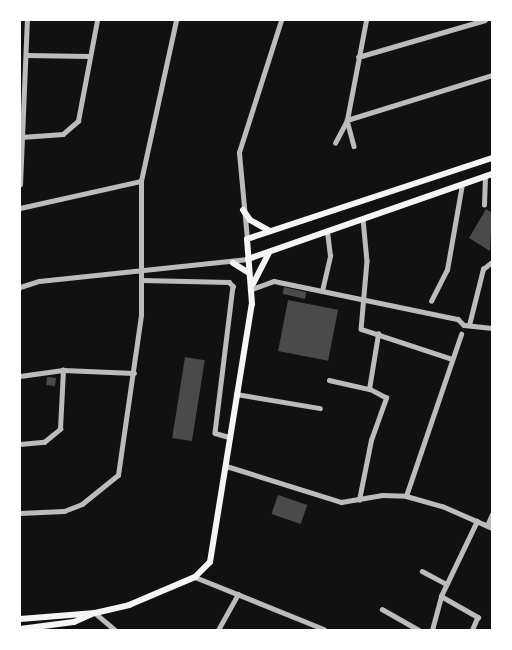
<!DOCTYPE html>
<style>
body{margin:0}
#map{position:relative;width:512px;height:650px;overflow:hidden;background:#111;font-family:Figtree,sans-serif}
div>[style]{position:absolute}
.building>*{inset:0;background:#4a4a4a;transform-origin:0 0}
.minor>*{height:4.5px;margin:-2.25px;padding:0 2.25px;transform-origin:2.25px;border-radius:2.25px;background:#bcbcbc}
.tertiary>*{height:5px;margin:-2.5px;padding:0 2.5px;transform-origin:2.5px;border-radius:2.5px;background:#bcbcbc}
.secondary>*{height:6px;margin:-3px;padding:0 3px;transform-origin:3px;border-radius:3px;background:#f5f5f5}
span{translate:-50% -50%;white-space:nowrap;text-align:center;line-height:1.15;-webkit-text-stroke:6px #fff;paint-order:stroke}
.frame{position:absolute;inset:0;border:21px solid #fff;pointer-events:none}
</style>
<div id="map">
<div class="building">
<div style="clip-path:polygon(486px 209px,492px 213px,490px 251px,469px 238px)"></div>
<div style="left:284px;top:287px;width:23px;height:7px;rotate:13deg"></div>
<div style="left:288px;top:300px;width:51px;height:52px;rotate:11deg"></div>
<div style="left:185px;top:357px;width:20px;height:82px;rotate:9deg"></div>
<div style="left:47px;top:377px;width:9px;height:8px;rotate:6deg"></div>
<div style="left:278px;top:495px;width:31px;height:20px;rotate:19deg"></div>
</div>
<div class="minor">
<div style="left:26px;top:55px;width:63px;rotate:0.9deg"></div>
<div style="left:358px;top:57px;width:132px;rotate:-16.2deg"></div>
<div style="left:347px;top:120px;width:152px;rotate:-17.2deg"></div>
<div style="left:347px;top:120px;width:27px;rotate:75deg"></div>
<div style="left:21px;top:137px;width:42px;rotate:-4.1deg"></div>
<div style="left:63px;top:134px;width:20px;rotate:-41deg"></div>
<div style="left:78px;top:121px;width:103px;rotate:-79.3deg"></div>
<div style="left:335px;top:143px;width:26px;rotate:-62deg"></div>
<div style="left:347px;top:120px;width:102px;rotate:-79.2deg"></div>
<div style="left:20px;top:185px;width:165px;rotate:-87.6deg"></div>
<div style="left:484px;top:205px;width:29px;rotate:-88deg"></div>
<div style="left:20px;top:208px;width:124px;rotate:-12.6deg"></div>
<div style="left:363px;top:219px;width:42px;rotate:84.6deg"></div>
<div style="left:367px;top:261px;width:68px;rotate:95deg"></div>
<div style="left:361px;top:329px;width:96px;rotate:18.2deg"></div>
<div style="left:142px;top:280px;width:87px;rotate:1.3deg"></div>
<div style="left:229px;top:282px;width:6px;rotate:45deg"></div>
<div style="left:233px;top:286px;width:148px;rotate:97deg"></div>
<div style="left:215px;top:433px;width:15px;rotate:16deg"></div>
<div style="left:252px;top:289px;width:23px;rotate:-20deg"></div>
<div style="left:274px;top:281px;width:188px;rotate:11.7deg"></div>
<div style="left:458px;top:319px;width:8px;rotate:45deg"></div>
<div style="left:464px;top:325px;width:28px;rotate:6deg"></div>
<div style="left:322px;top:291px;width:36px;rotate:-77deg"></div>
<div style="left:330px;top:256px;width:23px;rotate:-97deg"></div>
<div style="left:431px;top:301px;width:35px;rotate:-63deg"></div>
<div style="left:447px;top:270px;width:87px;rotate:-80.1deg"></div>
<div style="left:469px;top:325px;width:58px;rotate:-76deg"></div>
<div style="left:483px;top:269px;width:11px;rotate:-38deg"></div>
<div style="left:20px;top:376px;width:43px;rotate:-7.9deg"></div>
<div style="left:63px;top:370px;width:71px;rotate:2.4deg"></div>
<div style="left:329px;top:380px;width:41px;rotate:12.7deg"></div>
<div style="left:236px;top:394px;width:85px;rotate:9.5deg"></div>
<div style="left:20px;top:444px;width:24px;rotate:-5deg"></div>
<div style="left:44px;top:442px;width:21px;rotate:-39deg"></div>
<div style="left:60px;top:429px;width:59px;rotate:-87.1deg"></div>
<div style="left:406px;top:496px;width:171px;rotate:-71.2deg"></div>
<div style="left:359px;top:500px;width:61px;rotate:-78.7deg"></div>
<div style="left:371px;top:440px;width:45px;rotate:-70.3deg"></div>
<div style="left:386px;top:398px;width:19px;rotate:-152deg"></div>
<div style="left:369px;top:389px;width:56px;rotate:-80.7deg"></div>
<div style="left:20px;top:513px;width:44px;rotate:-2.6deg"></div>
<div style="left:64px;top:511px;width:19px;rotate:-21deg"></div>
<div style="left:82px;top:504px;width:46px;rotate:-38.9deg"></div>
<div style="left:118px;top:475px;width:162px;rotate:-81.8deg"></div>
<div style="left:141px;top:315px;width:134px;rotate:-90deg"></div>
<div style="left:141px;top:181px;width:165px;rotate:-77.7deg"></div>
<div style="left:487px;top:526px;width:13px;rotate:-67deg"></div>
<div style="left:422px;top:571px;width:27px;rotate:28deg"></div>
<div style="left:195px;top:577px;width:139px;rotate:22deg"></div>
<div style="left:441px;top:596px;width:43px;rotate:29.6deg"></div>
<div style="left:478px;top:617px;width:13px;rotate:113deg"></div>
<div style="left:382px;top:609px;width:43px;rotate:29.6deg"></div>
<div style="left:95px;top:613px;width:26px;rotate:40deg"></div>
<div style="left:218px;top:630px;width:41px;rotate:-60.9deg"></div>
<div style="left:432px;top:630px;width:35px;rotate:-75deg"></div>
<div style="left:441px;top:596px;width:83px;rotate:-64.4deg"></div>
</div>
<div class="tertiary">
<div style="left:247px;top:239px;width:87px;rotate:-95.3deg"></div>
<div style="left:239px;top:152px;width:139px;rotate:-72.3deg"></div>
<div style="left:20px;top:287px;width:20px;rotate:-18deg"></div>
<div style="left:39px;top:281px;width:210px;rotate:-6deg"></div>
<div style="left:226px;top:466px;width:121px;rotate:17.4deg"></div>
<div style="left:341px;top:502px;width:42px;rotate:-9.7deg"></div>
<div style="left:382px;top:495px;width:24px;rotate:2deg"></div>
<div style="left:406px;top:496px;width:37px;rotate:16deg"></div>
<div style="left:442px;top:506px;width:55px;rotate:23.7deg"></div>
</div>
<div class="secondary">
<div style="left:243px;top:210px;width:12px;rotate:55deg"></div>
<div style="left:250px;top:220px;width:23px;rotate:29deg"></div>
<div style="left:248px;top:259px;width:258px;rotate:-19.2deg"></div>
<div style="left:233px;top:263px;width:19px;rotate:32deg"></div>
<div style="left:253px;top:284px;width:35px;rotate:-63deg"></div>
<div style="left:20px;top:619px;width:75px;rotate:-4.6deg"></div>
<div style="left:95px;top:613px;width:35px;rotate:-13deg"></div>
<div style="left:129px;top:605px;width:72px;rotate:-23deg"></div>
<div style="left:195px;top:577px;width:21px;rotate:-45deg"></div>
<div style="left:210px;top:562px;width:261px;rotate:-80.8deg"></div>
<div style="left:252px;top:304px;width:65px;rotate:-94.4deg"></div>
<div style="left:247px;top:239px;width:258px;rotate:-18.3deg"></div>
<div style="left:20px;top:629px;width:54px;rotate:-7.4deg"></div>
<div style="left:74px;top:622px;width:22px;rotate:-24deg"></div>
</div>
<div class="frame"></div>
</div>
